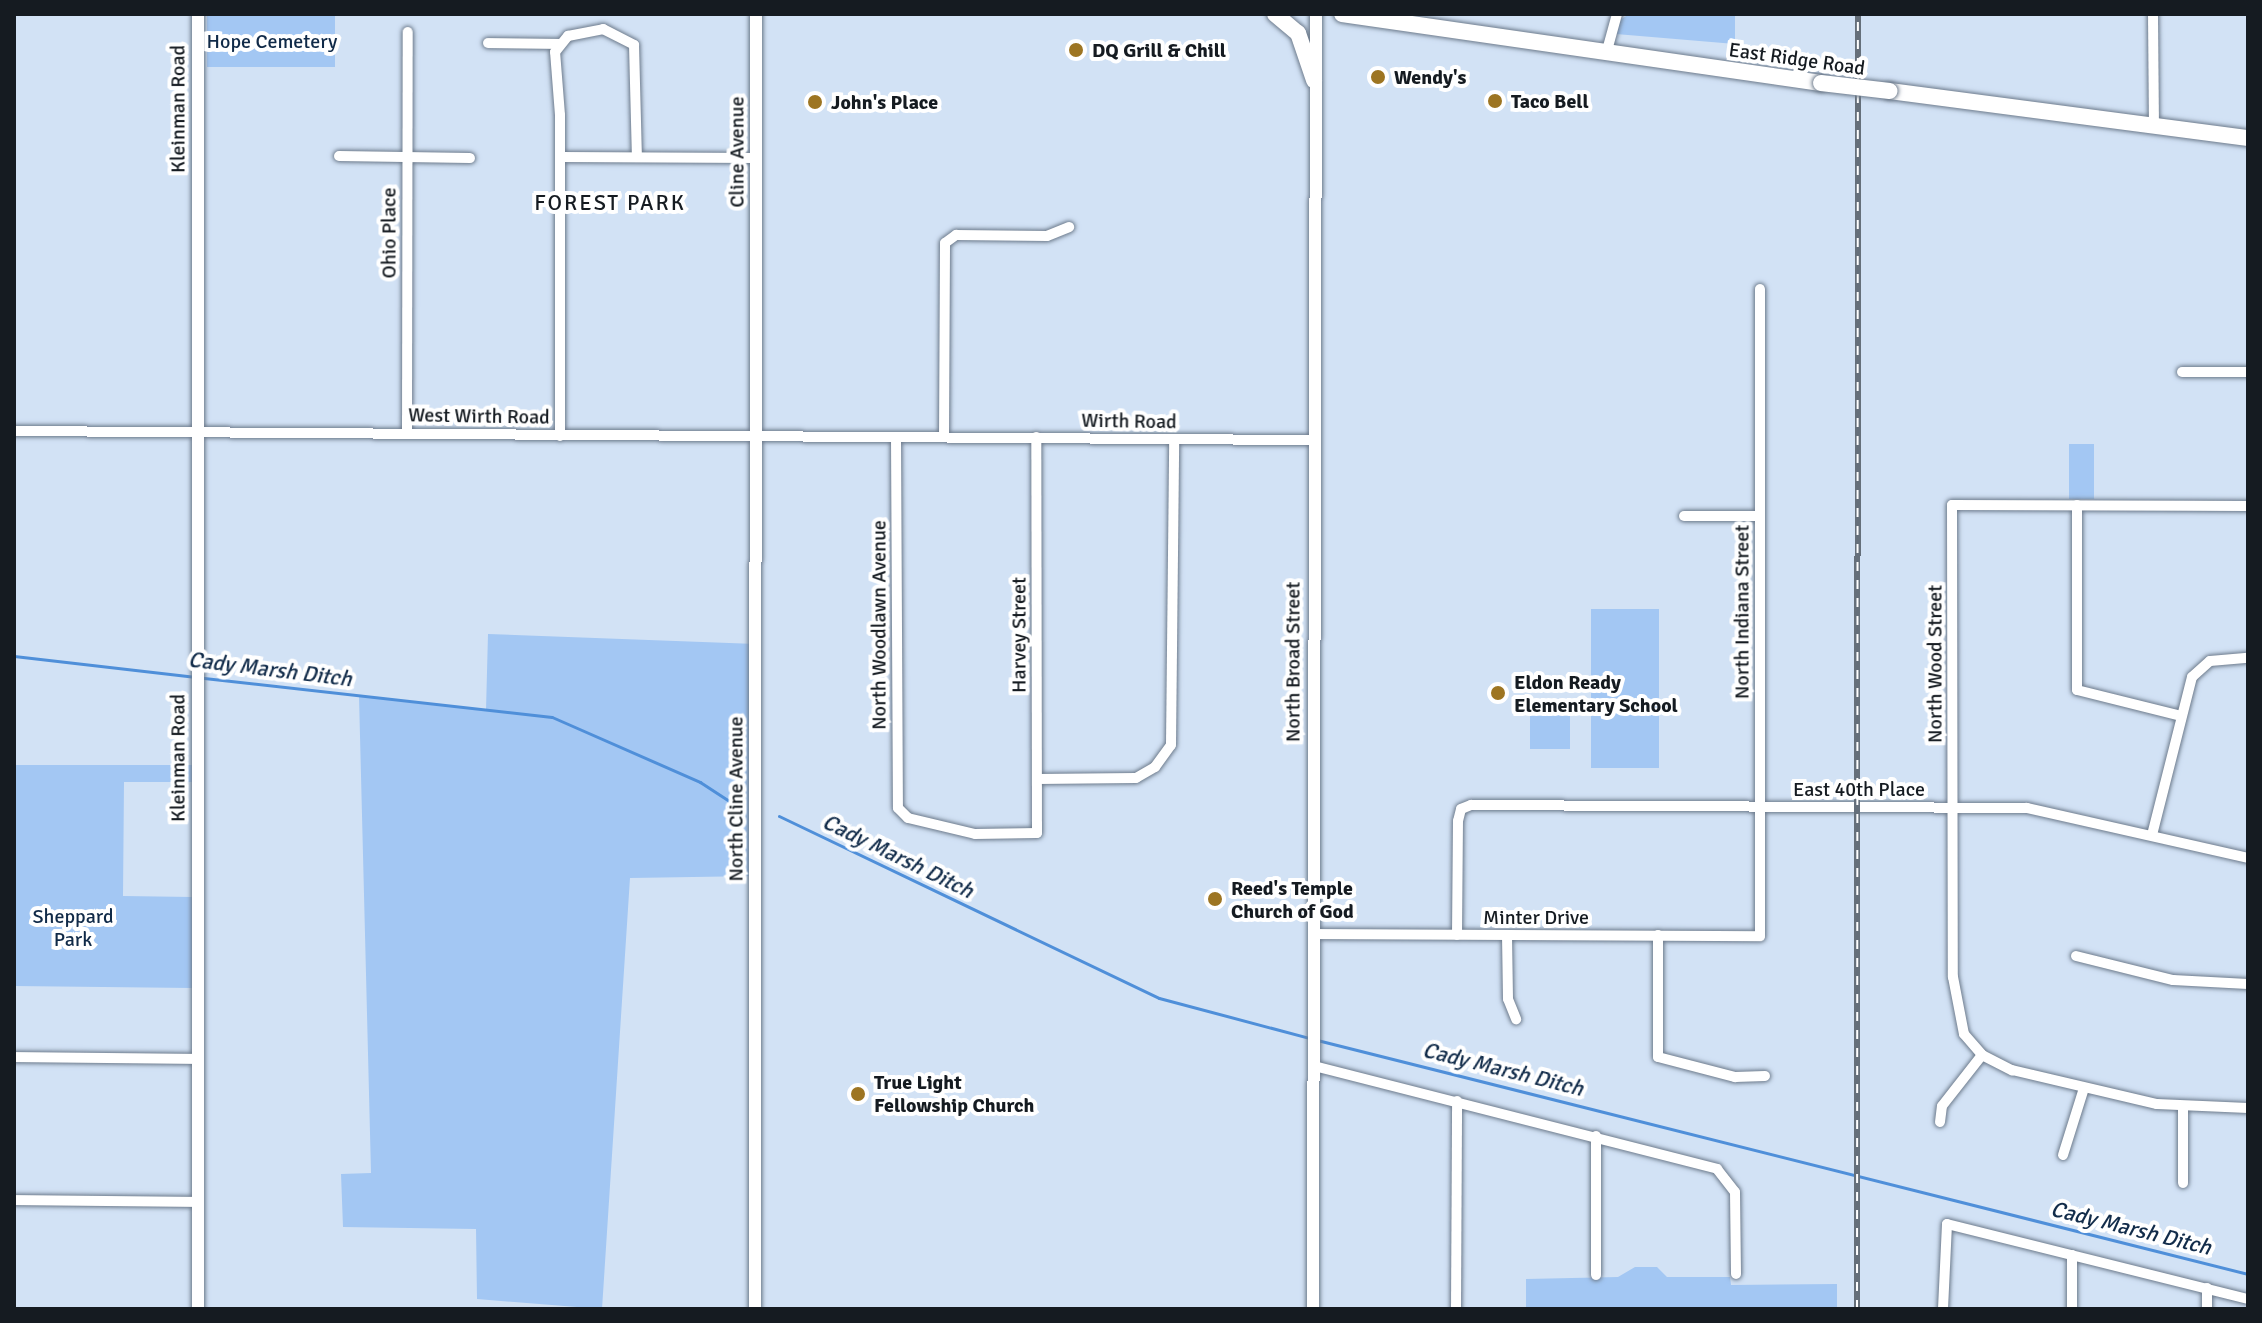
<!DOCTYPE html>
<style>
body{margin:0}
#map{position:relative;width:2262px;height:1323px;overflow:hidden;background:#d2e2f5;font-family:Signika,sans-serif}
div>[style]{position:absolute}
.green>*{inset:0;background:#a3c7f3;transform-origin:0 0}
.stream>*{height:3px;margin:-1.5px;padding:0 1.5px;transform-origin:1.5px;border-radius:1.5px;background:#4f8fd9}
.roads{filter:drop-shadow(0 0 2px #6d7b8c) drop-shadow(0 0 2px #6d7b8c)}
.minor>*{height:10px;margin:-5px;padding:0 5px;transform-origin:5px;border-radius:5px;background:#fff}
.tertiary>*{height:12px;margin:-6px;padding:0 6px;transform-origin:6px;border-radius:6px;background:#fff}
.primary>*{height:16px;margin:-8px;padding:0 8px;transform-origin:8px;border-radius:8px;background:#fff}
.rail>*{height:6px;margin-top:-3px;transform-origin:0;background:repeating-linear-gradient(90deg,#fff 0 9px,#656f7a 0 18px);box-sizing:border-box;border-block:2px solid #656f7a}
.bridges{filter:drop-shadow(0 0 2px #6d7b8c) drop-shadow(0 0 2px #6d7b8c)}
.primary-bridge>*{height:16px;margin:-8px;padding:0 8px;transform-origin:8px;border-radius:8px;background:#fff}
.dots>*{width:22px;height:22px;translate:-50% -50%;box-sizing:border-box;border:4px solid #fff;border-radius:50%}
span{translate:-50% -50%;white-space:nowrap;text-align:center;line-height:1.15;-webkit-text-stroke:8px #fff;paint-order:stroke}
.park-label{font-size:20px;color:#102a48}
.poi-label{font-size:20px;color:#151b21;font-weight:700}
.left{translate:0 -50%;text-align:left}
.street-label{font-size:20px;color:#151b21}
.neighbourhood-label{font-size:22px;color:#151b21;letter-spacing:2px}
.water-label{font-size:22px;color:#122c4a;font-style:italic}
.frame{position:absolute;inset:0;border:16px solid #151b21;pointer-events:none}
</style>
<div id="map">
<div class="green">
<div style="left:207px;top:14px;width:128px;height:53px"></div>
<div style="clip-path:polygon(1629px 14px,1735px 14px,1735px 44px,1616px 34px,1619px 21px)"></div>
<div style="left:2069px;top:444px;width:25px;height:55px"></div>
<div style="left:1591px;top:609px;width:68px;height:159px"></div>
<div style="clip-path:polygon(488px 634px,756px 644px,756px 876px,630px 878px,602px 1309px,477px 1299px,476px 1229px,343px 1227px,341px 1174px,371px 1173px,359px 696px,486px 710px)"></div>
<div style="left:1530px;top:708px;width:40px;height:41px"></div>
<div style="clip-path:polygon(14px 765px,192px 765px,192px 782px,124px 782px,123px 896px,192px 897px,192px 988px,14px 986px)"></div>
<div style="clip-path:polygon(1635px 1267px,1657px 1267px,1667px 1277px,1730px 1277px,1731px 1285px,1837px 1284px,1837px 1309px,1526px 1309px,1526px 1279px,1618px 1277px)"></div>
</div>
<div class="stream">
<div style="left:14px;top:656px;width:183px;rotate:6.6deg"></div>
<div style="left:204px;top:678px;width:350px;rotate:6.4deg"></div>
<div style="left:552px;top:717px;width:162px;rotate:23.7deg"></div>
<div style="left:700px;top:782px;width:48px;rotate:33deg"></div>
<div style="left:779px;top:816px;width:421px;rotate:25.6deg"></div>
<div style="left:1159px;top:998px;width:155px;rotate:14.9deg"></div>
<div style="left:1317px;top:1040px;width:960px;rotate:14.11deg"></div>
</div>
<div class="roads">
<div class="minor">
<div style="left:2153px;top:14px;width:112px;rotate:89.5deg"></div>
<div style="left:488px;top:43px;width:71px;rotate:0.8deg"></div>
<div style="left:1606px;top:54px;width:41px;rotate:-74.6deg"></div>
<div style="left:339px;top:156px;width:131px;rotate:0.9deg"></div>
<div style="left:560px;top:157px;width:197px;rotate:0.3deg"></div>
<div style="left:2182px;top:372px;width:66px"></div>
<div style="left:14px;top:431px;width:1299px;rotate:0.4deg"></div>
<div style="left:407px;top:433px;width:401px;rotate:-89.9deg"></div>
<div style="left:560px;top:436px;width:321px;rotate:-90deg"></div>
<div style="left:560px;top:115px;width:63px;rotate:-94.5deg"></div>
<div style="left:555px;top:52px;width:21px;rotate:-51deg"></div>
<div style="left:568px;top:36px;width:36px;rotate:-11deg"></div>
<div style="left:603px;top:29px;width:35px;rotate:27deg"></div>
<div style="left:634px;top:45px;width:112px;rotate:88.5deg"></div>
<div style="left:896px;top:437px;width:371px;rotate:89.7deg"></div>
<div style="left:898px;top:808px;width:14px;rotate:45deg"></div>
<div style="left:908px;top:818px;width:69px;rotate:13.4deg"></div>
<div style="left:975px;top:834px;width:62px;rotate:-0.9deg"></div>
<div style="left:1037px;top:833px;width:396px;rotate:-90.1deg"></div>
<div style="left:944px;top:437px;width:194px;rotate:-89.7deg"></div>
<div style="left:945px;top:243px;width:14px;rotate:-36deg"></div>
<div style="left:956px;top:235px;width:91px;rotate:0.6deg"></div>
<div style="left:1047px;top:236px;width:24px;rotate:-22deg"></div>
<div style="left:2077px;top:505px;width:185px;rotate:90deg"></div>
<div style="left:2077px;top:690px;width:107px;rotate:14deg"></div>
<div style="left:2248px;top:506px;width:296px;rotate:-179.8deg"></div>
<div style="left:1952px;top:505px;width:472px;rotate:89.9deg"></div>
<div style="left:1953px;top:977px;width:58px;rotate:79.1deg"></div>
<div style="left:1964px;top:1034px;width:28px;rotate:49deg"></div>
<div style="left:1982px;top:1055px;width:34px;rotate:27deg"></div>
<div style="left:2012px;top:1070px;width:149px;rotate:13.2deg"></div>
<div style="left:2157px;top:1104px;width:91px;rotate:2.5deg"></div>
<div style="left:1684px;top:516px;width:76px"></div>
<div style="left:1037px;top:779px;width:99px;rotate:-0.6deg"></div>
<div style="left:1136px;top:778px;width:22px;rotate:-30deg"></div>
<div style="left:1155px;top:767px;width:27px;rotate:-54deg"></div>
<div style="left:1171px;top:745px;width:305px;rotate:-89.4deg"></div>
<div style="left:2152px;top:835px;width:163px;rotate:-75.8deg"></div>
<div style="left:2192px;top:677px;width:24px;rotate:-42deg"></div>
<div style="left:2210px;top:661px;width:38px;rotate:-5deg"></div>
<div style="left:1313px;top:934px;width:447px;rotate:0.3deg"></div>
<div style="left:1760px;top:936px;width:647px;rotate:-90deg"></div>
<div style="left:1457px;top:935px;width:114px;rotate:-89.5deg"></div>
<div style="left:1458px;top:821px;width:12px;rotate:-76deg"></div>
<div style="left:1461px;top:809px;width:11px;rotate:-22deg"></div>
<div style="left:1471px;top:805px;width:556px;rotate:0.31deg"></div>
<div style="left:2027px;top:808px;width:227px;rotate:12.7deg"></div>
<div style="left:1507px;top:935px;width:64px;rotate:89.1deg"></div>
<div style="left:1508px;top:999px;width:22px;rotate:68deg"></div>
<div style="left:1658px;top:935px;width:122px;rotate:90deg"></div>
<div style="left:1658px;top:1057px;width:80px;rotate:14.6deg"></div>
<div style="left:1735px;top:1077px;width:30px;rotate:-2deg"></div>
<div style="left:2076px;top:956px;width:100px;rotate:13.9deg"></div>
<div style="left:2173px;top:980px;width:75px;rotate:3.1deg"></div>
<div style="left:14px;top:1057px;width:185px;rotate:0.6deg"></div>
<div style="left:1314px;top:1066px;width:416px;rotate:14.3deg"></div>
<div style="left:1717px;top:1169px;width:29px;rotate:52deg"></div>
<div style="left:1735px;top:1192px;width:82px;rotate:89.3deg"></div>
<div style="left:2183px;top:1107px;width:76px;rotate:90deg"></div>
<div style="left:1940px;top:1122px;width:16px;rotate:-83deg"></div>
<div style="left:1942px;top:1106px;width:65px;rotate:-51.9deg"></div>
<div style="left:1596px;top:1136px;width:139px;rotate:90deg"></div>
<div style="left:2063px;top:1155px;width:70px;rotate:-72.6deg"></div>
<div style="left:14px;top:1200px;width:184px;rotate:0.6deg"></div>
<div style="left:1456px;top:1309px;width:208px;rotate:-89.7deg"></div>
<div style="left:1943px;top:1309px;width:85px;rotate:-87.3deg"></div>
<div style="left:1947px;top:1224px;width:310px;rotate:14deg"></div>
<div style="left:2072px;top:1309px;width:54px;rotate:-90deg"></div>
<div style="left:2207px;top:1309px;width:21px;rotate:-90deg"></div>
</div>
<div class="tertiary">
<div style="left:198px;top:14px;width:1295px;rotate:90deg"></div>
<div style="left:755px;top:1309px;width:1295px;rotate:-89.96deg"></div>
<div style="left:1313px;top:1309px;width:1295px;rotate:-89.87deg"></div>
</div>
<div class="primary">
<div style="left:1275px;top:14px;width:30px;rotate:40deg"></div>
<div style="left:1298px;top:33px;width:50px;rotate:71.2deg"></div>
<div style="left:1342px;top:14px;width:484px;rotate:8.2deg"></div>
<div style="left:1890px;top:91px;width:361px;rotate:7.5deg"></div>
</div>
</div>
<div class="rail">
<div style="left:1857px;top:1309px;width:1295px;rotate:-89.96deg"></div>
</div>
<div class="bridges">
<div class="primary-bridge">
<div style="left:1821px;top:83px;width:69px;rotate:6.6deg"></div>
</div>
</div>
<div class="dots">
<div style="left:1076px;top:50px;background:#9d7522"></div>
<div style="left:1378px;top:77px;background:#9d7522"></div>
<div style="left:1495px;top:101px;background:#9d7522"></div>
<div style="left:815px;top:102px;background:#9d7522"></div>
<div style="left:1498px;top:693px;background:#9d7522"></div>
<div style="left:1215px;top:899px;background:#9d7522"></div>
<div style="left:858px;top:1094px;background:#9d7522"></div>
</div>
<div class="park-label">
<span style="left:272px;top:41px">Hope Cemetery</span>
<span style="left:73px;top:928px">Sheppard<br>Park</span>
</div>
<div class="poi-label">
<span class="left" style="left:1092px;top:50px">DQ Grill &amp; Chill</span>
<span class="left" style="left:1394px;top:77px">Wendy's</span>
<span class="left" style="left:1511px;top:101px">Taco Bell</span>
<span class="left" style="left:831px;top:102px">John's Place</span>
<span class="left" style="left:1514px;top:694px">Eldon Ready<br>Elementary School</span>
<span class="left" style="left:1231px;top:900px">Reed's Temple<br>Church of God</span>
<span class="left" style="left:874px;top:1094px">True Light<br>Fellowship Church</span>
</div>
<div class="street-label">
<span style="left:1797px;top:59px;rotate:8deg">East Ridge Road</span>
<span style="left:178px;top:109px;rotate:-90deg">Kleinman Road</span>
<span style="left:737px;top:152px;rotate:-90deg">Cline Avenue</span>
<span style="left:389px;top:233px;rotate:-90deg">Ohio Place</span>
<span style="left:479px;top:416px;rotate:1deg">West Wirth Road</span>
<span style="left:1129px;top:421px;rotate:1deg">Wirth Road</span>
<span style="left:1742px;top:612px;rotate:-90deg">North Indiana Street</span>
<span style="left:879px;top:625px;rotate:-90deg">North Woodlawn Avenue</span>
<span style="left:1019px;top:635px;rotate:-90deg">Harvey Street</span>
<span style="left:1293px;top:662px;rotate:-90deg">North Broad Street</span>
<span style="left:1935px;top:664px;rotate:-90deg">North Wood Street</span>
<span style="left:178px;top:758px;rotate:-90deg">Kleinman Road</span>
<span style="left:1859px;top:789px">East 40th Place</span>
<span style="left:736px;top:799px;rotate:-90deg">North Cline Avenue</span>
<span style="left:1536px;top:917px">Minter Drive</span>
</div>
<div class="neighbourhood-label">
<span style="left:610px;top:203px">FOREST PARK</span>
</div>
<div class="water-label">
<span style="left:270px;top:669px;rotate:7deg">Cady Marsh Ditch</span>
<span style="left:898px;top:856px;rotate:26deg">Cady Marsh Ditch</span>
<span style="left:1503px;top:1069px;rotate:14deg">Cady Marsh Ditch</span>
<span style="left:2131px;top:1228px;rotate:14deg">Cady Marsh Ditch</span>
</div>
<div class="frame"></div>
</div>
